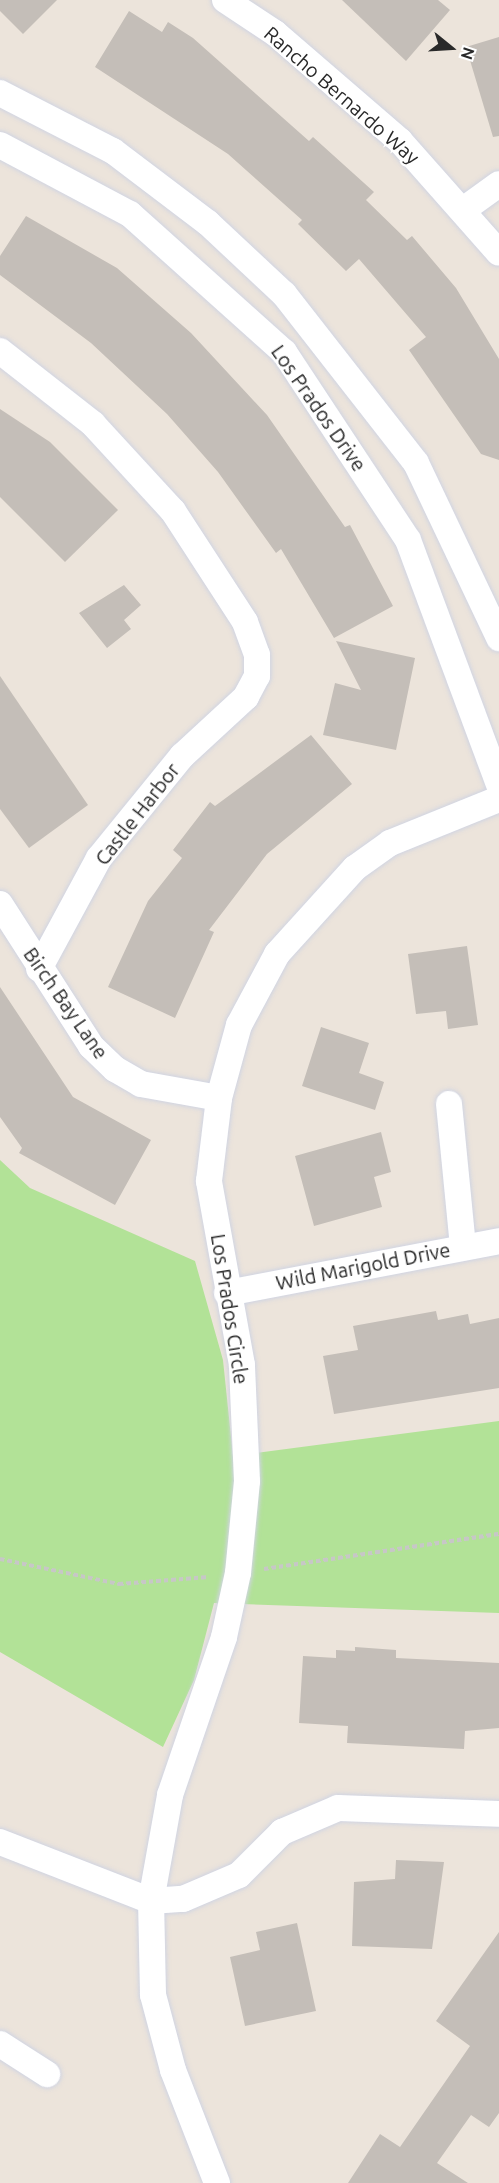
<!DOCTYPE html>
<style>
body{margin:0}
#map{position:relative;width:499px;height:2183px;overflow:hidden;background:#ece4db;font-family:Ubuntu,sans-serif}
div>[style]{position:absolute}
.green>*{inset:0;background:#b2e297}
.building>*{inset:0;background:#c4beb8}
.path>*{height:4px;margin-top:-2px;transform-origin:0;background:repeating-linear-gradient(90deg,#c7c7c7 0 4.5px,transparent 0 7.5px)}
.roads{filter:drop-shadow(0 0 2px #d0d4e2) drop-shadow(0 0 2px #d0d4e2)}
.street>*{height:26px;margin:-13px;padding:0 13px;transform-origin:13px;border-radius:13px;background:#fff}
span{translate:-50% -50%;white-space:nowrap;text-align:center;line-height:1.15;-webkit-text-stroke:4.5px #fff;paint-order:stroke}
.street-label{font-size:20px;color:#292929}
.north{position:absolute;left:421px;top:18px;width:60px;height:60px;-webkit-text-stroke:4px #fff;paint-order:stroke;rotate:108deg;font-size:16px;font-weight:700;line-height:24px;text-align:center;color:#292929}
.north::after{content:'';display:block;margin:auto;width:21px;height:27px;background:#292929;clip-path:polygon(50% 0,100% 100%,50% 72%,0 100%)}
</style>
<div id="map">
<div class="green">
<div style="clip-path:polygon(0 1160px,30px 1188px,195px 1261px,223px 1360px,233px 1456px,499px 1421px,499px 1613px,214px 1603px,194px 1680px,163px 1747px,0 1652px)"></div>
</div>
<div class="building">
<div style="clip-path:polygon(0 0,57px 0,23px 34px,0 11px)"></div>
<div style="clip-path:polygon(342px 0,438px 0,450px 10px,406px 61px)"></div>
<div style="clip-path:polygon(129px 11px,162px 32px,168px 22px,193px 38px,309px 141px,313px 137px,374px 192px,366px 200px,407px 240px,412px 236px,456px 288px,499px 359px,499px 460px,481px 454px,409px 350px,426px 337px,359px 259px,346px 271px,298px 224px,302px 220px,228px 154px,95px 67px)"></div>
<div style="clip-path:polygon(499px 37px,499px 136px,493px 137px,466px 47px)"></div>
<div style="clip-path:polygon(26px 216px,117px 268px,191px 333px,267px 415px,345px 527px,350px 525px,393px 606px,334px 638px,281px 549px,276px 553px,218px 472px,167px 414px,91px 343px,0 275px,0 256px)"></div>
<div style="clip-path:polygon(0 409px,50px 442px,118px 510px,65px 562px,0 497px)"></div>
<div style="clip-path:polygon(124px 585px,141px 605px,124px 620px,131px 629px,107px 648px,79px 613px)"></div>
<div style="clip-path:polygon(336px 641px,415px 658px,396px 750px,323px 735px,335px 683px,361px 690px)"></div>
<div style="clip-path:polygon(0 676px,88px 805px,29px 848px,0 809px)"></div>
<div style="clip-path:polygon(311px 735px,352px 784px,267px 854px,209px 930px,214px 932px,175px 1018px,108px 987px,148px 901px,182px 858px,173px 850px,210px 802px,215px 806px)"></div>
<div style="clip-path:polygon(467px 946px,478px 1025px,448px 1029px,446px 1011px,416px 1014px,408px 954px)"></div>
<div style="clip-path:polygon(0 987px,73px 1097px,151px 1140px,115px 1205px,19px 1153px,22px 1148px,0 1117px)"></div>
<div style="clip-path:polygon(321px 1027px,369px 1043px,359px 1073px,384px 1082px,375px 1110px,302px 1086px)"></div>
<div style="clip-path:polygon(381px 1132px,391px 1172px,374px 1177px,382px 1207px,314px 1226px,295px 1156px)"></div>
<div style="clip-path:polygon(436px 1311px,438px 1320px,468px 1314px,470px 1324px,499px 1318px,499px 1388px,334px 1414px,323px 1356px,358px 1350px,353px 1326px)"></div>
<div style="clip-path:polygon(355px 1647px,396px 1650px,396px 1658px,499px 1663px,499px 1728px,465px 1731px,464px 1749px,347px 1743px,348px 1726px,299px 1723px,303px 1656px,336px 1658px,336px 1650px,355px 1651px)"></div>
<div style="clip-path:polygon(396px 1860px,444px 1862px,432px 1949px,352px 1946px,354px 1882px,395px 1879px)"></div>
<div style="clip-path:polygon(297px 1923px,316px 2011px,245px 2026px,230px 1957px,260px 1950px,256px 1932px)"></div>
<div style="clip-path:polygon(499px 1932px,499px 2113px,489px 2127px,471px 2115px,437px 2163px,468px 2183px,348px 2183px,380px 2134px,400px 2147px,470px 2046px,436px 2021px)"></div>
</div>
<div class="path">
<div style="left:0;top:1559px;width:122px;rotate:11.9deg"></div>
<div style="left:119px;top:1584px;width:90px;rotate:-4.4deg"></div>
<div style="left:264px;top:1569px;width:238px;rotate:-8.5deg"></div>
</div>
<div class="roads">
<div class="street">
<div style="left:225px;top:0;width:60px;rotate:33.4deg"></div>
<div style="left:275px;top:33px;width:165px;rotate:40.8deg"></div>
<div style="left:400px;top:141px;width:149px;rotate:48.5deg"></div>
<div style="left:0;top:93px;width:127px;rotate:27.2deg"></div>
<div style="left:113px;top:151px;width:119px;rotate:37.2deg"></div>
<div style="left:208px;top:223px;width:104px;rotate:43.1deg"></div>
<div style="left:284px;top:294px;width:214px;rotate:52deg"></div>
<div style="left:416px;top:463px;width:194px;rotate:64.6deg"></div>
<div style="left:0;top:145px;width:147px;rotate:28deg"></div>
<div style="left:130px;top:214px;width:207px;rotate:41.9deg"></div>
<div style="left:284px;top:352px;width:225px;rotate:56.6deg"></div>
<div style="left:408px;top:540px;width:261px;rotate:69.6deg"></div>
<div style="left:463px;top:210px;width:44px;rotate:-35.8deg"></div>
<div style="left:0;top:351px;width:118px;rotate:38.1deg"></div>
<div style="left:93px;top:424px;width:118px;rotate:47.4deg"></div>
<div style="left:173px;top:511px;width:132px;rotate:57deg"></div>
<div style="left:245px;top:622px;width:35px;rotate:70deg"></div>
<div style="left:257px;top:655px;width:21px;rotate:90deg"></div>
<div style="left:257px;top:676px;width:24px;rotate:118deg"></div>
<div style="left:246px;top:697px;width:87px;rotate:137.3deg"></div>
<div style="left:182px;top:756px;width:132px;rotate:129.1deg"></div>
<div style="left:99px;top:858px;width:126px;rotate:118.4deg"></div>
<div style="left:0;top:904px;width:169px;rotate:57.3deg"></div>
<div style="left:91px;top:1046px;width:33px;rotate:44deg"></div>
<div style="left:115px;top:1069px;width:30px;rotate:30deg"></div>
<div style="left:141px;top:1084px;width:79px;rotate:10.2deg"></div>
<div style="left:449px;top:1104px;width:143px;rotate:84.4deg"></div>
<div style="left:227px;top:1293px;width:277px;rotate:-10.8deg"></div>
<div style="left:0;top:1842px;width:162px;rotate:21.3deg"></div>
<div style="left:151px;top:1901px;width:32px;rotate:-4deg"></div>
<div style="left:183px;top:1899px;width:61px;rotate:-23.2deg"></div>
<div style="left:239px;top:1875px;width:61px;rotate:-45deg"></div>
<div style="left:282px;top:1832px;width:61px;rotate:-23.2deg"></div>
<div style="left:338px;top:1808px;width:161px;rotate:2.1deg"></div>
<div style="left:0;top:2044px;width:56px;rotate:32.6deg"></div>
<div style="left:217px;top:2183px;width:121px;rotate:-111.3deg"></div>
<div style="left:173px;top:2070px;width:78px;rotate:-104.9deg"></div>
<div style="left:153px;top:1995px;width:94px;rotate:-91.2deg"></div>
<div style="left:151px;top:1901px;width:108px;rotate:-79.8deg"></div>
<div style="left:170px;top:1795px;width:167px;rotate:-71.1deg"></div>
<div style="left:224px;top:1637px;width:66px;rotate:-77.7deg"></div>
<div style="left:238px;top:1573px;width:92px;rotate:-84.4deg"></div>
<div style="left:247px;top:1481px;width:116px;rotate:-92.5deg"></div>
<div style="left:242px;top:1365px;width:187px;rotate:-100.2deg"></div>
<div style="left:209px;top:1181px;width:84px;rotate:-83.1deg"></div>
<div style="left:219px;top:1098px;width:76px;rotate:-74.7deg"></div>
<div style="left:239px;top:1025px;width:81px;rotate:-61.8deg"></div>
<div style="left:277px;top:954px;width:116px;rotate:-47.8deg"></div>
<div style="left:355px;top:868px;width:43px;rotate:-35.5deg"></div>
<div style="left:390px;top:843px;width:118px;rotate:-22deg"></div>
</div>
</div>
<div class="street-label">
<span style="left:342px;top:95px;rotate:41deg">Rancho Bernardo Way</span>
<span style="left:319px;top:408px;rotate:55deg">Los Prados Drive</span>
<span style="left:137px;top:814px;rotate:-52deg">Castle Harbor</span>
<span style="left:66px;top:1003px;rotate:55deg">Birch Bay Lane</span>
<span style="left:363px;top:1266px;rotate:-11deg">Wild Marigold Drive</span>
<span style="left:230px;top:1309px;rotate:81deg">Los Prados Circle</span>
</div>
<div class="north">N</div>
</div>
